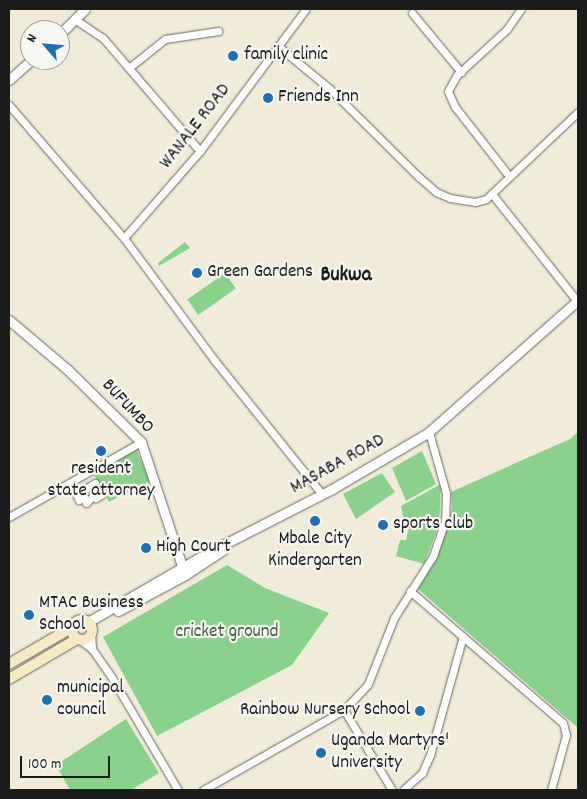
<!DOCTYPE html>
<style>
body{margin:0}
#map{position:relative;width:587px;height:799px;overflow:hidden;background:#f1ecda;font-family:Dekko,sans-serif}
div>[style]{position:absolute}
.green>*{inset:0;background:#8ad18b;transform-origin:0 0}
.roads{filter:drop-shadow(0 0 1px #67655e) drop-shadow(0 0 1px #67655e)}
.minor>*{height:7px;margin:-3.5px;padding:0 3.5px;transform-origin:3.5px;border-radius:3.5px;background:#fff}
.tertiary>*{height:9px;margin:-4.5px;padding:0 4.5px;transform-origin:4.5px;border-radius:4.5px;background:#fff}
.secondary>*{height:10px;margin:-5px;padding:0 5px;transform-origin:5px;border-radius:5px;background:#f7e9c3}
.secondary>.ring{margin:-5px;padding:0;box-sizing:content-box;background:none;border:10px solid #f7e9c3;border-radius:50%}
.dots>*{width:14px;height:14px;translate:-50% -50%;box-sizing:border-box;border:2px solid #f6f6f2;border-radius:50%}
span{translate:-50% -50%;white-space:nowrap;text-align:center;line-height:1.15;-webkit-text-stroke:4.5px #f6f6f2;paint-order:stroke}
.poi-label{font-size:19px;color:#1c1c1c}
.left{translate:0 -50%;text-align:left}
.right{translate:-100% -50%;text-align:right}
.street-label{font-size:19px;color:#1c1c1c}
.park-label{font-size:19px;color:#425b43}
.quarter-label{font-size:21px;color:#1c1c1c;font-weight:700}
.frame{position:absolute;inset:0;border:10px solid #1c1c1c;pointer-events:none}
.north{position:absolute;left:20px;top:20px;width:50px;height:50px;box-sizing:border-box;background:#f6f6f2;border:1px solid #9f9f9c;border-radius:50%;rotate:297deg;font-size:14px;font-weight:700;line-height:20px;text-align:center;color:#1c1c1c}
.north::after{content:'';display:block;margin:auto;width:18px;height:22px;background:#1f6fb2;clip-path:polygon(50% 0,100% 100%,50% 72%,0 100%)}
.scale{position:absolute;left:20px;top:756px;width:90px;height:22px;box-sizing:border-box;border:2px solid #1c1c1c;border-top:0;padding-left:6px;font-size:15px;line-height:18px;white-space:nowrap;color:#1c1c1c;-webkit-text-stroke:4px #f6f6f2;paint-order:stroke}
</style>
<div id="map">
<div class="green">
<div style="clip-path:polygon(185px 242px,190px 248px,159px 266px,158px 263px)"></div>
<div style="left:225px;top:273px;width:19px;height:46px;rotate:55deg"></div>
<div style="clip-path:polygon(578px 432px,578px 728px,418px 589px,436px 557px,446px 531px,452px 508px,451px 492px,570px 439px)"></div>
<div style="clip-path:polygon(136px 449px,150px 481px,109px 502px,94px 475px)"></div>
<div style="clip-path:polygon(422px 451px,436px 484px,406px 501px,392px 468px)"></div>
<div style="clip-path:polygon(382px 473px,395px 492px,356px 519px,343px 494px)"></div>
<div style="clip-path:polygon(441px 484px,439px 525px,424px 564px,396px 556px,400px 540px,406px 540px,410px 524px,404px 521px,401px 506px)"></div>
<div style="clip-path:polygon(227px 565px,265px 588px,329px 613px,292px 665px,157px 736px,103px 637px)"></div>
<div style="clip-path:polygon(126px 719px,159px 773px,131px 790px,70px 790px,56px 765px)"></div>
</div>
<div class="roads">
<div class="minor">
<div style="left:412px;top:13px;width:77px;rotate:50.3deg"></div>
<div style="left:76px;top:20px;width:32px;rotate:34deg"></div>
<div style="left:103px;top:38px;width:149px;rotate:49.4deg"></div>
<div style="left:278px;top:46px;width:67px;rotate:39.6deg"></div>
<div style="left:330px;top:89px;width:125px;rotate:44.7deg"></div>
<div style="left:419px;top:177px;width:23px;rotate:41deg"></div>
<div style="left:436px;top:192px;width:15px;rotate:23deg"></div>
<div style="left:450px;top:198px;width:25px;rotate:9deg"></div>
<div style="left:475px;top:202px;width:11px;rotate:-15deg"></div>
<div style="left:486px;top:199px;width:127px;rotate:-43.4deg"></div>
<div style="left:130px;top:67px;width:45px;rotate:-38.7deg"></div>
<div style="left:165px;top:39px;width:54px;rotate:-8.6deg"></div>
<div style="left:9px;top:105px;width:176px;rotate:49.2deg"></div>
<div style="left:124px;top:238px;width:153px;rotate:53.5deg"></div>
<div style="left:215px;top:361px;width:171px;rotate:51.2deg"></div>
<div style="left:509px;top:176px;width:88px;rotate:-128deg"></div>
<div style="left:455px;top:107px;width:17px;rotate:-114deg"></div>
<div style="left:448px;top:91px;width:18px;rotate:-61deg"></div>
<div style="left:457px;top:75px;width:68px;rotate:-42.6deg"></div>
<div style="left:507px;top:29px;width:24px;rotate:-55deg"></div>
<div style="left:492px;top:194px;width:137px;rotate:51.5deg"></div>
<div style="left:124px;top:238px;width:116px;rotate:-48.9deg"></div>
<div style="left:200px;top:151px;width:177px;rotate:-53.3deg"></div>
<div style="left:101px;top:495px;width:6px;rotate:149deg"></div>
<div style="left:96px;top:498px;width:4px;rotate:-124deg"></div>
<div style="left:94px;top:495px;width:11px;rotate:135deg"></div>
<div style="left:86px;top:503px;width:6px;rotate:-108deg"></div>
<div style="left:84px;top:497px;width:6px;rotate:149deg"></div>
<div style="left:79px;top:500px;width:7px;rotate:-117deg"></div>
<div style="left:76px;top:494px;width:22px;rotate:-30deg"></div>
<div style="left:95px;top:483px;width:13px;rotate:63deg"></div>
<div style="left:9px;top:517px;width:152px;rotate:-29.6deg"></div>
<div style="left:410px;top:591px;width:202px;rotate:40.8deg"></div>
<div style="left:563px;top:723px;width:12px;rotate:76deg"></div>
<div style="left:566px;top:735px;width:57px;rotate:105.3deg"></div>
<div style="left:91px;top:634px;width:15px;rotate:86deg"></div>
<div style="left:80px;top:640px;width:15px;rotate:37deg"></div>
<div style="left:92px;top:649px;width:35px;rotate:55deg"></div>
<div style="left:112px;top:678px;width:130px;rotate:59.5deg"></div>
<div style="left:344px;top:710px;width:93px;rotate:59deg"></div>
<div style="left:203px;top:790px;width:162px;rotate:-29.6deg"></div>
<div style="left:344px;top:710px;width:35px;rotate:-47deg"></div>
<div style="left:368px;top:684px;width:71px;rotate:-68.5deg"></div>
<div style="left:394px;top:618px;width:73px;rotate:-57.8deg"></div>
<div style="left:433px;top:556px;width:36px;rotate:-71deg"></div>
<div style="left:445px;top:522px;width:29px;rotate:-88deg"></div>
<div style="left:446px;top:493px;width:63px;rotate:-105.6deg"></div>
<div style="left:403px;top:790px;width:25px;rotate:-42deg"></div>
<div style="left:422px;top:773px;width:20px;rotate:-66deg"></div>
<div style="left:430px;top:755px;width:123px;rotate:-74.5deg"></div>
</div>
<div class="tertiary">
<div style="left:60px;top:34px;width:35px;rotate:-45deg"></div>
<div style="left:9px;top:80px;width:30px;rotate:-42deg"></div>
<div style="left:9px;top:320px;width:77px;rotate:40.3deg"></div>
<div style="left:68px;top:370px;width:103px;rotate:44.6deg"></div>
<div style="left:141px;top:442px;width:140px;rotate:71.7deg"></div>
<div style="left:118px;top:611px;width:76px;rotate:-28.2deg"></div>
<div style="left:185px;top:575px;width:45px;rotate:-33.3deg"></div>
<div style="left:88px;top:622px;width:138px;rotate:-30.1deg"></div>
<div style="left:207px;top:553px;width:140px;rotate:-27.1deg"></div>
<div style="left:332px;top:489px;width:113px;rotate:-30.4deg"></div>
<div style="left:429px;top:432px;width:199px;rotate:-41.5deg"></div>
</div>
<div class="secondary">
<div class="ring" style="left:72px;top:620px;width:10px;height:10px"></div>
<div style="left:9px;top:664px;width:72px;rotate:-30.1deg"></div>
<div style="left:9px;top:679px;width:79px;rotate:-30.5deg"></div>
</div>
</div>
<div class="dots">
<div style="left:233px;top:56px;background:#1f6fb2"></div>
<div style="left:268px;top:98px;background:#1f6fb2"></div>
<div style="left:197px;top:273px;background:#1f6fb2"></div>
<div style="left:101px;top:451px;background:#1f6fb2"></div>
<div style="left:315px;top:521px;background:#1f6fb2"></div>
<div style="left:383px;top:525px;background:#1f6fb2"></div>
<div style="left:146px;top:548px;background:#1f6fb2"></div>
<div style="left:29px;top:615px;background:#1f6fb2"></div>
<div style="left:47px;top:700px;background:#1f6fb2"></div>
<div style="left:420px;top:711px;background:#1f6fb2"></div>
<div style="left:321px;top:753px;background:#1f6fb2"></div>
</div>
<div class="poi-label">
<span class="left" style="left:244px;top:56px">family clinic</span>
<span class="left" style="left:278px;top:98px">Friends Inn</span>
<span class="left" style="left:207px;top:273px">Green Gardens</span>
<span style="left:101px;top:481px">resident<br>state attorney</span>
<span class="left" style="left:393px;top:525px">sports club</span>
<span style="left:315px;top:551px">Mbale City<br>Kindergarten</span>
<span class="left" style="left:156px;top:548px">High Court</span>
<span class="left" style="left:39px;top:615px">MTAC Business<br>School</span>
<span class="left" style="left:57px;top:700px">municipal<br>council</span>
<span class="right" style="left:410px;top:711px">Rainbow Nursery School</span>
<span class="left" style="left:331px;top:753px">Uganda Martyrs'<br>University</span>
</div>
<div class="street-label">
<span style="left:196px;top:127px;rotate:-52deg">WANALE ROAD</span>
<span style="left:127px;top:407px;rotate:47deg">BUFUMBO</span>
<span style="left:338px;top:465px;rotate:-29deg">MASABA ROAD</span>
</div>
<div class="park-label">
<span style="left:227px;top:633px">cricket ground</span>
</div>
<div class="quarter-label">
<span style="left:346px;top:276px">Bukwa</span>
</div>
<div class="frame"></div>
<div class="north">N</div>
<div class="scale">100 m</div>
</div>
